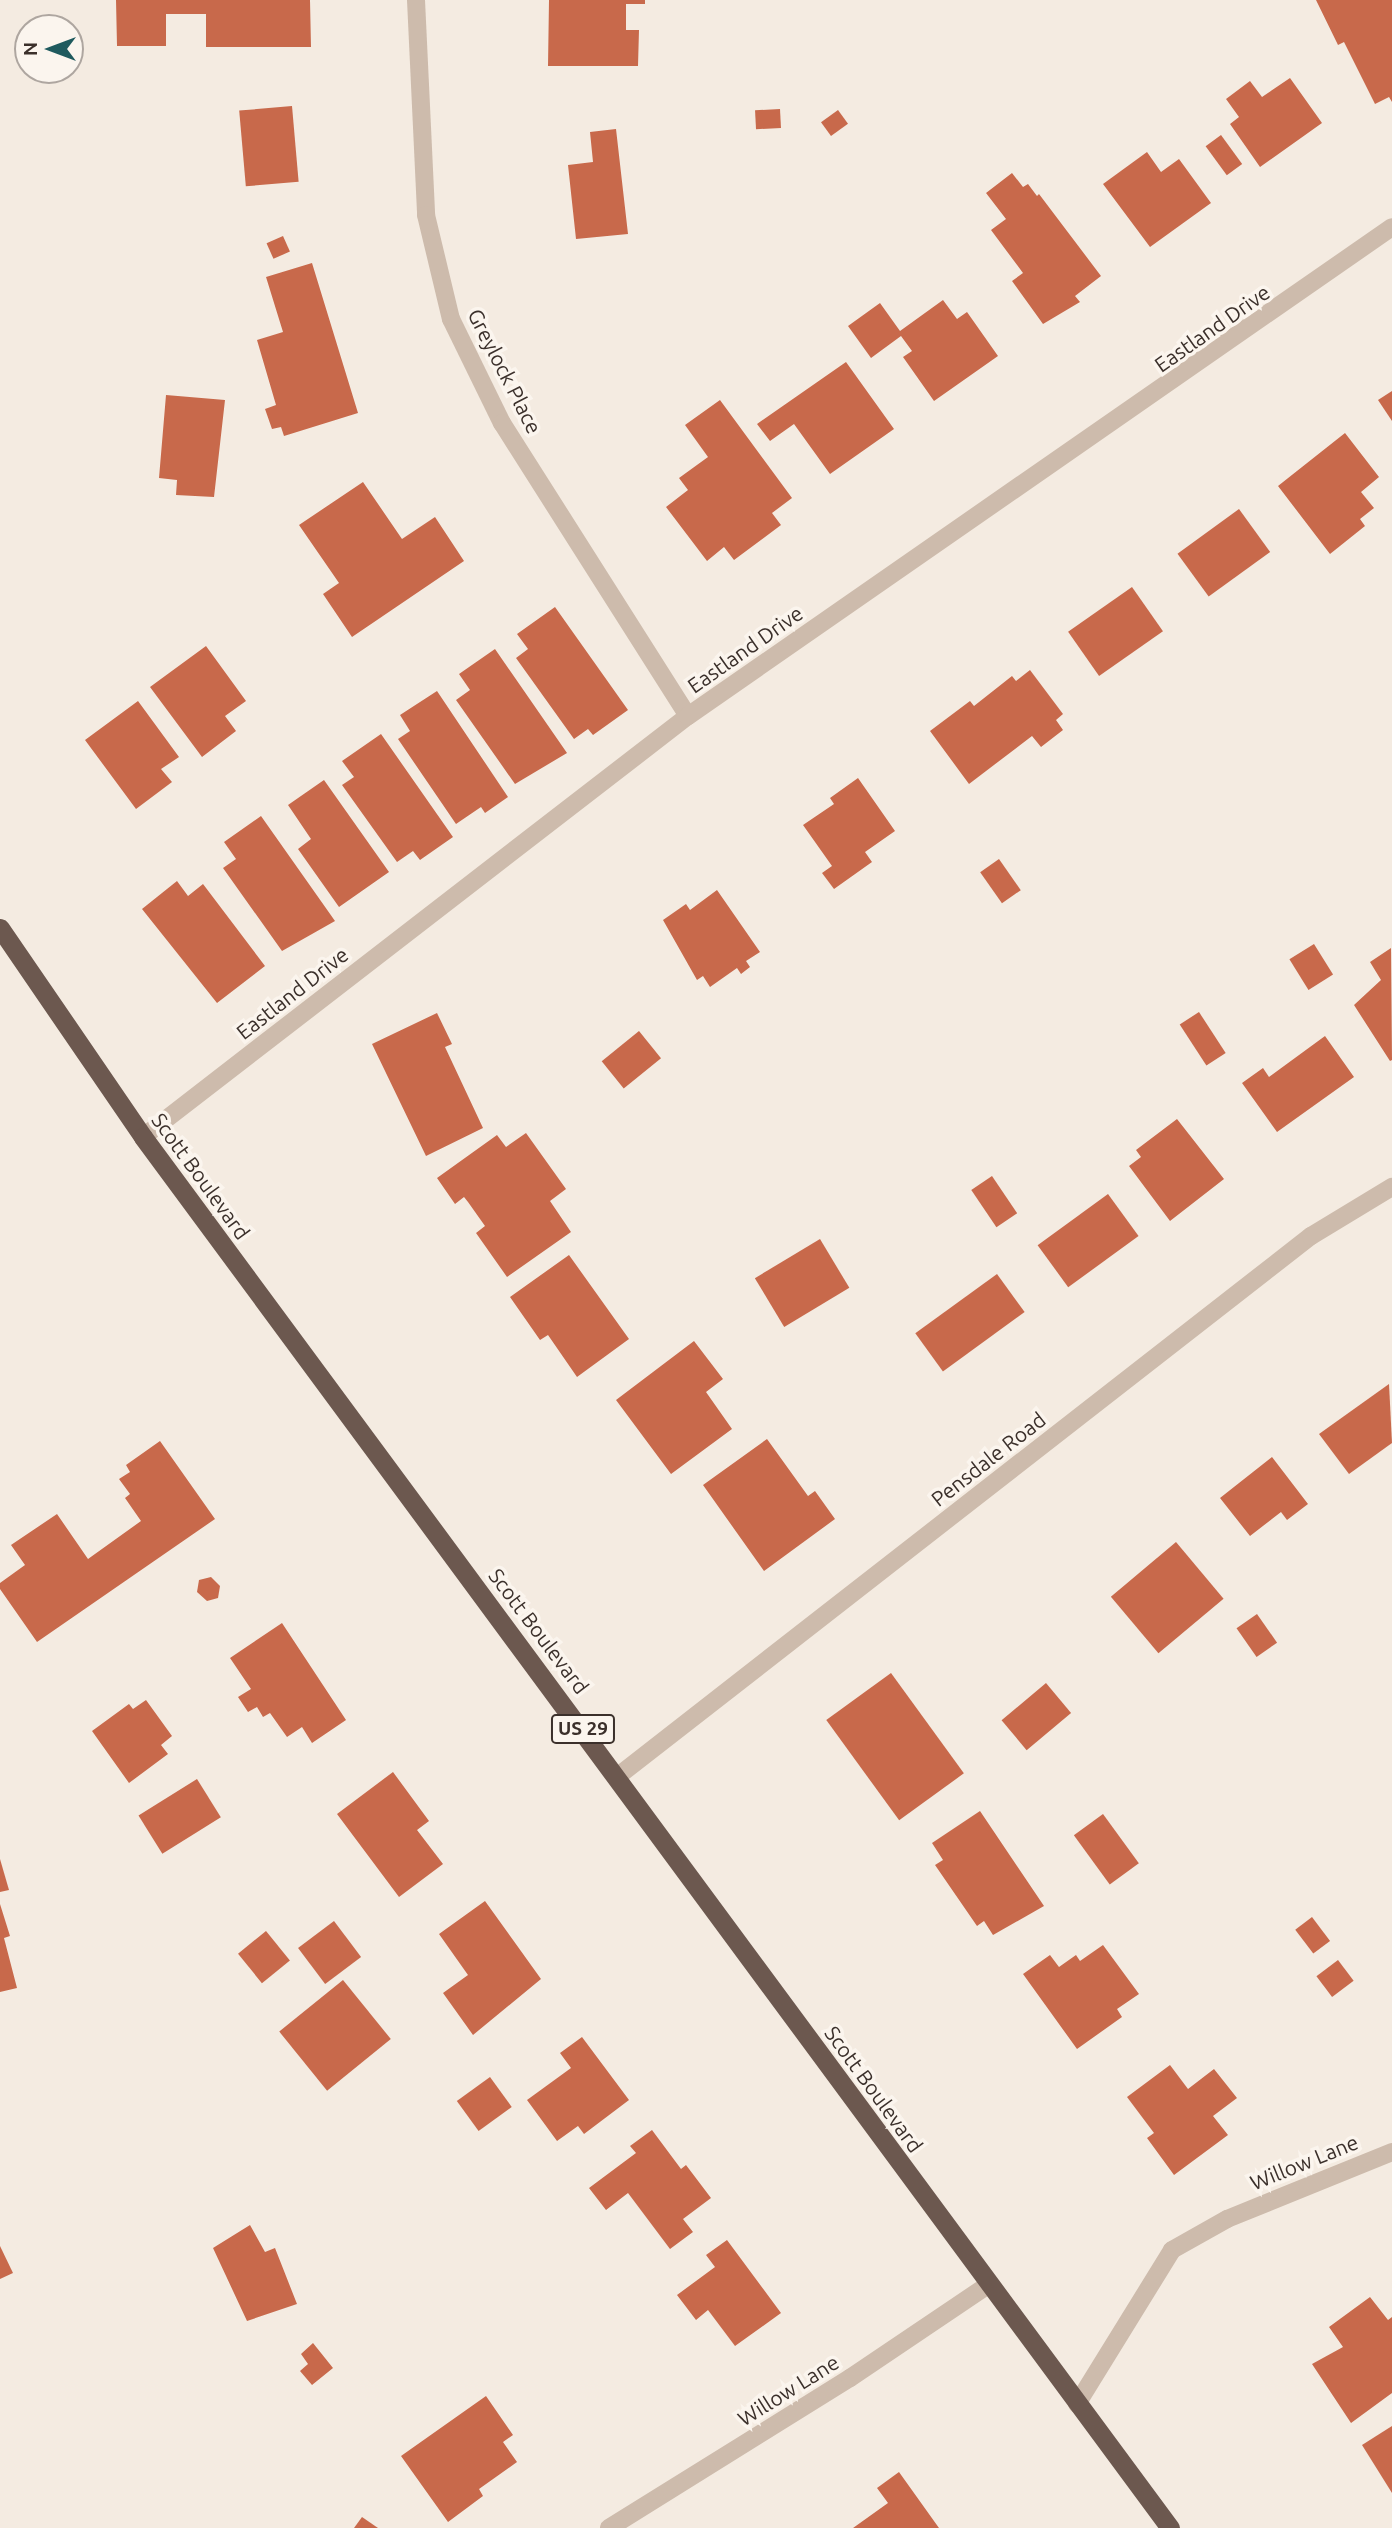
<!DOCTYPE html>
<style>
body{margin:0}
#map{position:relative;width:1392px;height:2528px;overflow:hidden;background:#f4ebe1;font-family:Ubuntu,sans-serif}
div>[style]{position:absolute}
.building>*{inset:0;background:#c8694b;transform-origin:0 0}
.minor>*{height:18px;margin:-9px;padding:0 9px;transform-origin:9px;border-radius:9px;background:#cdbbac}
.trunk>*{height:19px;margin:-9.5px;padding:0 9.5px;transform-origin:9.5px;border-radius:9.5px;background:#6c584f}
span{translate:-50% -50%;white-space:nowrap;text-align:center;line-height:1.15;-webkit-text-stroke:7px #fbf5ee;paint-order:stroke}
.shield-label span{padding:2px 5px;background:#fbf5ee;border:2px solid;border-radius:5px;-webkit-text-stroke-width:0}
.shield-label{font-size:19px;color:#3b302b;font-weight:700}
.street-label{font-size:21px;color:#3b302b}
.north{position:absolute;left:14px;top:14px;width:70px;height:70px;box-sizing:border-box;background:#fbf5ee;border:2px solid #aea6a0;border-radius:50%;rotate:270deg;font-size:19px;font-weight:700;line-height:28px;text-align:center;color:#3b302b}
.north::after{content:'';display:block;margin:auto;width:24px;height:32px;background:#1f5a5e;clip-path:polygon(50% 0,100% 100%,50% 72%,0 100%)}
</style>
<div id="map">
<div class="building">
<div style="clip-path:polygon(116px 0,310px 0,311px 47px,206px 47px,206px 14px,166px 14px,166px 46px,117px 46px)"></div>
<div style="clip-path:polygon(549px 0,645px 0,645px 4px,626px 4px,626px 30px,639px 30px,638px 66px,548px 66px)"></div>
<div style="clip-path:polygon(1316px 0,1392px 0,1392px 102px,1389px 97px,1375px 104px,1344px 42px,1338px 45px)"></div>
<div style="clip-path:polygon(1290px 78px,1322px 123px,1260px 167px,1230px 124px,1239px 117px,1226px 99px,1250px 81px,1262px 97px)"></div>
<div style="left:292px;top:106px;width:76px;height:53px;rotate:85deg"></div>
<div style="left:780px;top:109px;width:19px;height:25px;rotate:87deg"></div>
<div style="left:838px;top:110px;width:17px;height:21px;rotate:54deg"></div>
<div style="clip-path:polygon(616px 129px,628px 234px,576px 239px,568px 165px,593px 162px,590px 132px)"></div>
<div style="left:1221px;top:135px;width:36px;height:19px;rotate:54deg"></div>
<div style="clip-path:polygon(1147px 152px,1161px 172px,1179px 159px,1211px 203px,1150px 247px,1103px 184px)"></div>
<div style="clip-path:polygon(1012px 173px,1023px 187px,1028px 184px,1037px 196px,1039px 194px,1101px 276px,1075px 296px,1080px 302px,1043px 324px,1012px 281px,1023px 273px,991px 230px,1006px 219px,986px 193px)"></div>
<div style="left:283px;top:236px;width:17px;height:18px;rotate:66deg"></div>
<div style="clip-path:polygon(312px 263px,358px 413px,284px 436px,281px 427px,272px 429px,265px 409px,276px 405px,257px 340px,283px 332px,266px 277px)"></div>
<div style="clip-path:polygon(943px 300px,957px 319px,967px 312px,998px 356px,934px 401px,903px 357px,912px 351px,901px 336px,871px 358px,848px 326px,880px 303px,900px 331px)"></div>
<div style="clip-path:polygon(846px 362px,894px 429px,830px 474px,794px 424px,770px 441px,757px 424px)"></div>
<div style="clip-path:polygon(1392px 391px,1392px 421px,1378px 400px)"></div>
<div style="clip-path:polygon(166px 395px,225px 400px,214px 497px,176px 495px,177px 480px,159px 478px)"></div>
<div style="clip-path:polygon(720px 400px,792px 498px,772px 513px,781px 525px,734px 560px,724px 547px,707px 561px,666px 507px,688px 490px,679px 478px,708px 457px,685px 425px)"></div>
<div style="clip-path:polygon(1345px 433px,1379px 477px,1361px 492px,1374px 508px,1360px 519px,1365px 526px,1330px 554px,1278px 486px)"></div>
<div style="clip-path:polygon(363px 482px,402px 539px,435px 517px,464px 561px,352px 637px,323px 594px,339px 583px,299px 525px)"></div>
<div style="left:1239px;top:509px;width:53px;height:76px;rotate:54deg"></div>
<div style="left:1132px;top:587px;width:54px;height:78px;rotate:55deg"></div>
<div style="clip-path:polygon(555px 607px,628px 710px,593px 735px,588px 729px,574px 739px,516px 658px,528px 649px,517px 634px)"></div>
<div style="clip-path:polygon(206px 646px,246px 701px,225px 716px,236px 731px,202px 757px,150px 687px)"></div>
<div style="clip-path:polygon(495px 649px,567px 753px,515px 784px,456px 700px,470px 690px,459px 674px)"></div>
<div style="clip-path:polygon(1030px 670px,1063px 714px,1056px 720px,1063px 730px,1041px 747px,1032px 736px,969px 784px,930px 731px,970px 701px,974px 706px,1012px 676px,1016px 681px)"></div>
<div style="clip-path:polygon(437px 691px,508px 797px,485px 813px,481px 807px,456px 824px,398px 739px,410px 731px,400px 715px)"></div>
<div style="clip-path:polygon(138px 701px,179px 757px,161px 769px,172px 782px,136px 809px,85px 740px)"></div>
<div style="clip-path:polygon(381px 734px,453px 837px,420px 860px,413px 851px,397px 862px,342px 785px,354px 777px,342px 761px)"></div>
<div style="clip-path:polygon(858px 778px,895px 831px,865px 852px,872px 862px,834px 889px,822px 873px,832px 866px,803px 825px,834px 804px,830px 798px)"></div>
<div style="clip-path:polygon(324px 780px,389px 872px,339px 907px,298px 849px,311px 839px,288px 805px)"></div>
<div style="clip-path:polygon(261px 816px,335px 921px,282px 951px,223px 868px,236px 859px,224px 842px)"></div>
<div style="left:999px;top:859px;width:38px;height:23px;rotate:55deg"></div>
<div style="clip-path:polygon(177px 881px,188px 896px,203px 884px,265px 966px,217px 1003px,142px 909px)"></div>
<div style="clip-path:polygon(717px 890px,760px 952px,746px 961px,750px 967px,741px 974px,737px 968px,710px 987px,703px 976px,697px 980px,663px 920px,686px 904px,690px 910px)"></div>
<div style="left:1314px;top:944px;width:36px;height:29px;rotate:58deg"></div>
<div style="clip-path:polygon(1391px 948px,1392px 1060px,1390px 1061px,1354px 1005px,1381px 980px,1370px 962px)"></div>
<div style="left:1199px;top:1012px;width:49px;height:23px;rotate:57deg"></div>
<div style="clip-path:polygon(437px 1013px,452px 1044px,445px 1047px,483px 1128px,426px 1156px,372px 1044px)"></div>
<div style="left:639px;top:1031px;width:35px;height:48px;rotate:51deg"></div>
<div style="clip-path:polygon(1325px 1036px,1354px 1077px,1277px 1132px,1242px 1083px,1263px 1068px,1269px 1077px)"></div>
<div style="clip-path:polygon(1177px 1119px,1224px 1179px,1170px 1221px,1129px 1166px,1141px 1157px,1136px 1150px)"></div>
<div style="clip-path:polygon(526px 1133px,566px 1189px,550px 1201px,571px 1232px,507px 1277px,476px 1233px,485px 1226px,468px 1202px,464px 1197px,455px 1204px,437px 1178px,497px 1135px,506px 1147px)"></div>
<div style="left:992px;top:1176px;width:45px;height:25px;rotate:56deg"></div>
<div style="left:1108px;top:1194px;width:52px;height:87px;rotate:54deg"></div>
<div style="left:820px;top:1239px;width:57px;height:76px;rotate:59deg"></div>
<div style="clip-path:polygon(569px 1255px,629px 1339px,577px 1377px,548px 1335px,540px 1340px,510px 1297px)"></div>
<div style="left:997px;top:1274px;width:47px;height:101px;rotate:54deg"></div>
<div style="clip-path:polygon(694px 1341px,723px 1379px,706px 1392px,732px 1429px,671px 1474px,616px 1400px)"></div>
<div style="clip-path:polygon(1389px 1384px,1392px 1443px,1349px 1474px,1319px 1434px)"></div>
<div style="clip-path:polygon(767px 1439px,808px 1496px,815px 1491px,835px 1519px,764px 1571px,703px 1485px)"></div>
<div style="clip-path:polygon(160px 1441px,215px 1519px,37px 1642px,0 1589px,0 1583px,25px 1565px,11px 1545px,57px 1514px,88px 1559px,141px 1521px,125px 1498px,130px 1494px,119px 1479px,130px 1472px,126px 1465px)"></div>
<div style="clip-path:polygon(1272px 1457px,1308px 1504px,1287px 1520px,1281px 1512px,1250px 1536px,1220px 1498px)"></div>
<div style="left:1176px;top:1542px;width:74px;height:85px;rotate:50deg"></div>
<div style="clip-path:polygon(211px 1577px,220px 1586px,218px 1598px,207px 1601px,197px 1592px,199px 1580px)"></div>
<div style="left:1257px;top:1614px;width:35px;height:25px;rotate:55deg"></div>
<div style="clip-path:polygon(282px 1623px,346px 1720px,312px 1743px,302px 1727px,287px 1737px,270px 1713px,263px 1717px,257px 1707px,248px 1712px,238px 1697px,251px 1689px,230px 1658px)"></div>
<div style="left:891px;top:1673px;width:124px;height:80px;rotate:54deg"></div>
<div style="left:1046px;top:1683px;width:39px;height:58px;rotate:50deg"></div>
<div style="clip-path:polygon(146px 1700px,172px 1736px,161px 1745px,168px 1754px,129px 1783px,92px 1731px,129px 1704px,133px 1709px)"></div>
<div style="clip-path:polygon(393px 1772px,429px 1821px,417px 1830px,443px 1864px,399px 1897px,337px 1814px)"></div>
<div style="left:197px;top:1779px;width:45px;height:69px;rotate:58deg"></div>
<div style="clip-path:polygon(980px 1811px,1044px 1906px,993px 1935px,984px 1921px,977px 1926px,935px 1865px,943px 1860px,932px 1843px)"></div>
<div style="left:1103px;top:1814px;width:61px;height:36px;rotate:54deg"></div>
<div style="clip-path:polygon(0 1859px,9px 1890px,0 1892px)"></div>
<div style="clip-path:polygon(485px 1901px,541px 1979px,473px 2035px,443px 1993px,468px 1975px,439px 1934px)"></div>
<div style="clip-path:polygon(0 1904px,10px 1936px,4px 1938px,17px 1988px,0 1992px)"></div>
<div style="left:1312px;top:1917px;width:30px;height:21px;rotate:53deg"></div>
<div style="left:334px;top:1921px;width:45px;height:45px;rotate:53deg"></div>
<div style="left:266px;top:1931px;width:38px;height:36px;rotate:51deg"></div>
<div style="clip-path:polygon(1103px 1945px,1139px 1994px,1117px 2009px,1122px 2017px,1077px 2049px,1023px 1974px,1050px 1955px,1059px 1967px,1076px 1955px,1080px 1961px)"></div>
<div style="left:1338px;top:1960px;width:26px;height:27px;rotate:53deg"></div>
<div style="left:343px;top:1980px;width:76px;height:82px;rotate:51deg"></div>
<div style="clip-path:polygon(582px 2037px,629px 2100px,584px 2134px,578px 2126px,557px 2141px,527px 2100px,571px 2068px,560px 2053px)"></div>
<div style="clip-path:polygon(1170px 2065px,1188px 2089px,1214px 2069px,1237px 2098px,1213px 2116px,1228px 2135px,1174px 2175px,1147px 2138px,1154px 2133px,1127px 2097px)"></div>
<div style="left:490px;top:2077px;width:37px;height:41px;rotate:54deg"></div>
<div style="clip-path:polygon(652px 2130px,681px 2169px,686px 2165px,711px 2198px,683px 2219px,693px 2232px,670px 2249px,628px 2193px,606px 2210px,589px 2188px,636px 2153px,630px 2146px)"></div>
<div style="clip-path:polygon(250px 2225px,265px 2252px,275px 2248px,297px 2304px,247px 2321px,213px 2248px)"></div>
<div style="clip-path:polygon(727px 2240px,781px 2313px,735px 2346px,708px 2310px,696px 2320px,677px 2295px,715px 2267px,706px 2255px)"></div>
<div style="clip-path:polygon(0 2246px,13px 2273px,0 2279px)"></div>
<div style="clip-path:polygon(1370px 2297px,1388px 2320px,1392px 2317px,1392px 2393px,1351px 2423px,1312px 2364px,1343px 2347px,1329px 2327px)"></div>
<div style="clip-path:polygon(313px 2343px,333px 2368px,312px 2385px,300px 2371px,308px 2364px,301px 2354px)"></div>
<div style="clip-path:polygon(486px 2396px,513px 2435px,503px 2442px,517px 2462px,479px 2489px,483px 2496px,448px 2522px,401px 2456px)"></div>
<div style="clip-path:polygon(1392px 2426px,1392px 2493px,1362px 2445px)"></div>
<div style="clip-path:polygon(899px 2472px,939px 2528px,853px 2528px,888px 2503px,877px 2488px)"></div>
<div style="clip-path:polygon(362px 2517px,378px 2528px,354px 2528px)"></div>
</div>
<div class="minor">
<div style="left:416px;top:0;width:215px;rotate:87.3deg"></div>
<div style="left:426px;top:215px;width:107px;rotate:76.5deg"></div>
<div style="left:451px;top:319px;width:116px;rotate:63.9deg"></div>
<div style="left:502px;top:423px;width:347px;rotate:57.6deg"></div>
<div style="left:143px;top:1137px;width:689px;rotate:-37.69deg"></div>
<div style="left:688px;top:716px;width:857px;rotate:-34.78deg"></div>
<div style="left:618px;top:1776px;width:879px;rotate:-37.93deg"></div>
<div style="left:1311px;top:1236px;width:95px;rotate:-31.2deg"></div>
<div style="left:1077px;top:2404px;width:181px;rotate:-58.3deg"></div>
<div style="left:1172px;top:2250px;width:63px;rotate:-29.4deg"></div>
<div style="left:1227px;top:2219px;width:178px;rotate:-22.1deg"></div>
<div style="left:609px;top:2528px;width:284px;rotate:-31.9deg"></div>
<div style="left:850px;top:2378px;width:166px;rotate:-34deg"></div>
</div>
<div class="trunk">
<div style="left:0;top:928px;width:253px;rotate:55.6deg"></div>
<div style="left:143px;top:1137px;width:1729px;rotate:53.56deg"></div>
</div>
<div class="shield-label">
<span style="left:583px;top:1729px">US 29</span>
</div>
<div class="street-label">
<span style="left:1212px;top:328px;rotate:-35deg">Eastland Drive</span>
<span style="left:505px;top:371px;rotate:63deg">Greylock Place</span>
<span style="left:745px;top:649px;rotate:-35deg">Eastland Drive</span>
<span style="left:292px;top:993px;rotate:-38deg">Eastland Drive</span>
<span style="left:201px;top:1176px;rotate:54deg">Scott Boulevard</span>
<span style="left:988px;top:1459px;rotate:-38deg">Pensdale Road</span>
<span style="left:539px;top:1631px;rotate:53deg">Scott Boulevard</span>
<span style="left:874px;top:2089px;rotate:54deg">Scott Boulevard</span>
<span style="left:1304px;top:2162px;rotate:-22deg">Willow Lane</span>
<span style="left:788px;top:2390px;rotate:-32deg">Willow Lane</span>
</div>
<div class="north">N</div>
</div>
